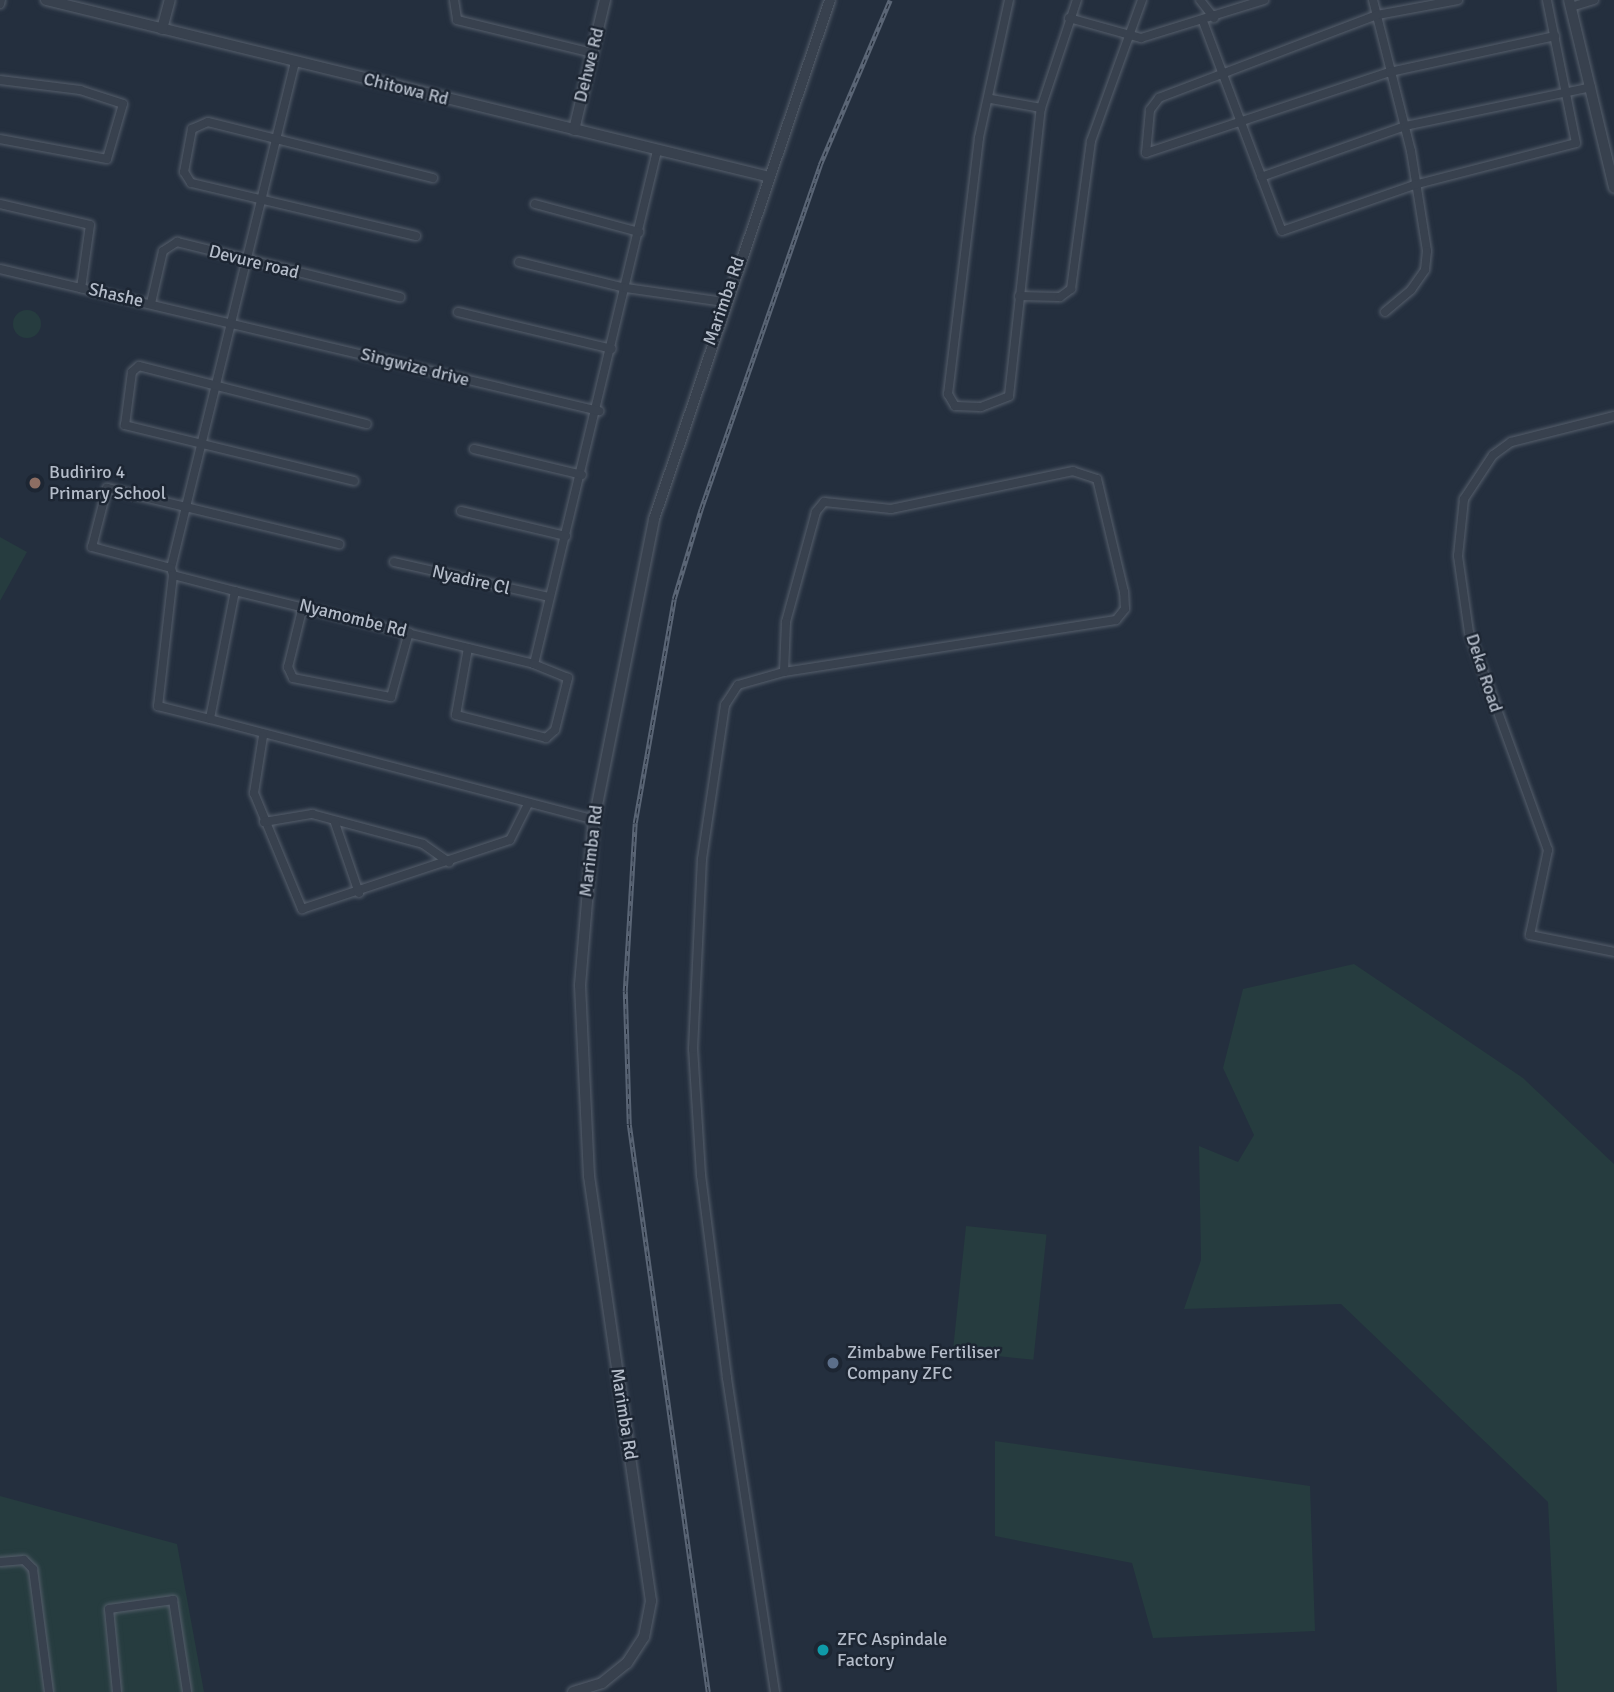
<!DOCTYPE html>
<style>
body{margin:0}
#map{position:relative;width:1614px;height:1692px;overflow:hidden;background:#242f3e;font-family:Signika,sans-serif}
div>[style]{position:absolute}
.green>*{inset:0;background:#263c3f;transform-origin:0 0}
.round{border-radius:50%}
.roads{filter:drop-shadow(0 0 2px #565f6c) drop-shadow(0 0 2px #565f6c)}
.minor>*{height:8px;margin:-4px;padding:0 4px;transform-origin:4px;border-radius:4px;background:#38414e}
.tertiary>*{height:10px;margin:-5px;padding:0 5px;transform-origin:5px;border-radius:5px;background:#38414e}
.rail>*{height:4.5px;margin-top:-2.25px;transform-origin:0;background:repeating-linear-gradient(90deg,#1d2633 0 5px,#5a6575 0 10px);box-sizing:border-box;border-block:2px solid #5a6575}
.dots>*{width:19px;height:19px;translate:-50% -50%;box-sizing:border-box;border:4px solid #1d2633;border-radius:50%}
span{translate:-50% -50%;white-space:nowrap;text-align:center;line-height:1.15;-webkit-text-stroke:5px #1d2633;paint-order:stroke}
.street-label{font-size:18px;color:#b4bcc9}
.poi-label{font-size:18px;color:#b4bcc9}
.left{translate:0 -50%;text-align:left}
</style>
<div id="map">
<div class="green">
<div class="round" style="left:13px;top:310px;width:28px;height:28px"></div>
<div style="clip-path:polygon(0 537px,27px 552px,0 601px)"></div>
<div style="clip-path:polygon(1354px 964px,1523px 1078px,1614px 1164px,1614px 1692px,1557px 1692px,1548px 1502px,1341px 1304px,1184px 1309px,1201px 1260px,1199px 1146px,1238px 1162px,1254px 1135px,1223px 1068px,1243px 989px)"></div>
<div style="left:966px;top:1226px;width:81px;height:126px;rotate:6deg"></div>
<div style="clip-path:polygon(995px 1441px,1310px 1486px,1315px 1631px,1153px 1638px,1132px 1563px,995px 1536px)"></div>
<div style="clip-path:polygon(0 1496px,177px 1544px,204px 1692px,0 1692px)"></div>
</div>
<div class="roads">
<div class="minor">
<div style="left:454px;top:0;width:20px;rotate:81deg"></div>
<div style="left:457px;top:20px;width:139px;rotate:13.7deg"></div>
<div style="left:1009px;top:0;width:141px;rotate:102.3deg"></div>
<div style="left:979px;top:138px;width:258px;rotate:96.9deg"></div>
<div style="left:948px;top:394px;width:14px;rotate:60deg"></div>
<div style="left:955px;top:406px;width:26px;rotate:2deg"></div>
<div style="left:981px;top:407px;width:30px;rotate:-21deg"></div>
<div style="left:1009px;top:396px;width:290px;rotate:-83.7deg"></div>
<div style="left:1041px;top:108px;width:114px;rotate:-71.6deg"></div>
<div style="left:1200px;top:0;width:23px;rotate:52deg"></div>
<div style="left:1373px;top:0;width:156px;rotate:75.9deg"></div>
<div style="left:1411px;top:151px;width:101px;rotate:80.9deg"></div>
<div style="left:1427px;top:251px;width:19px;rotate:96deg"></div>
<div style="left:1425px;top:270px;width:24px;rotate:125deg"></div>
<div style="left:1411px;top:290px;width:34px;rotate:140deg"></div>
<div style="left:1458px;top:0;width:82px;rotate:169.5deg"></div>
<div style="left:1377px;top:15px;width:233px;rotate:159.2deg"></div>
<div style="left:1159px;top:98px;width:15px;rotate:127deg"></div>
<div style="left:1150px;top:110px;width:43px;rotate:95.3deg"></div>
<div style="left:1146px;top:153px;width:257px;rotate:-18.4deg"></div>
<div style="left:1390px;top:72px;width:169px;rotate:-12.3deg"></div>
<div style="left:0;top:4px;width:4px;rotate:-76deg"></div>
<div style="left:1571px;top:7px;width:24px;rotate:-17deg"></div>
<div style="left:1069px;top:18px;width:75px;rotate:15.5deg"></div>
<div style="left:1141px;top:38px;width:129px;rotate:-17.2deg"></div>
<div style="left:1204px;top:24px;width:221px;rotate:69.4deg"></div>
<div style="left:1282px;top:231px;width:140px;rotate:-19.2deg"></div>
<div style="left:1414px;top:185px;width:167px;rotate:-14.5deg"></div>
<div style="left:1576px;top:143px;width:146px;rotate:-101.5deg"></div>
<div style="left:295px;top:62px;width:521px;rotate:103.77deg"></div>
<div style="left:171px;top:568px;width:7px;rotate:74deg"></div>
<div style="left:173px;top:575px;width:64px;rotate:14.5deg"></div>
<div style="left:235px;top:591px;width:308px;rotate:13.7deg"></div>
<div style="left:534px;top:664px;width:528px;rotate:-76.52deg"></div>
<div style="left:0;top:80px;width:81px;rotate:7.1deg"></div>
<div style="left:80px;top:90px;width:45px;rotate:18deg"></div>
<div style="left:123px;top:104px;width:57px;rotate:106.2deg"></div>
<div style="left:107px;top:159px;width:109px;rotate:-169.4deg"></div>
<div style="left:991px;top:99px;width:51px;rotate:10.2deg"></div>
<div style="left:1261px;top:177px;width:153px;rotate:-19.5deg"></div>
<div style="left:1405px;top:126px;width:190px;rotate:-11.8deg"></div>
<div style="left:0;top:204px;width:92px;rotate:13.1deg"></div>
<div style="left:90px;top:225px;width:64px;rotate:98.1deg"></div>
<div style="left:535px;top:204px;width:108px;rotate:15.1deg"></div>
<div style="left:416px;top:236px;width:231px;rotate:-166.7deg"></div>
<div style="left:191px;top:183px;width:13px;rotate:-122deg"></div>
<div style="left:184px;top:172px;width:44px;rotate:-79.5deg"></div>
<div style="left:192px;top:129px;width:17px;rotate:-24deg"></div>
<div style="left:208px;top:122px;width:232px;rotate:14deg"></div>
<div style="left:519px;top:262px;width:110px;rotate:13.7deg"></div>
<div style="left:626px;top:288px;width:99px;rotate:8.1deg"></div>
<div style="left:0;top:269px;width:616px;rotate:13.34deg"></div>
<div style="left:1019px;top:296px;width:41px;rotate:1.4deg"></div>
<div style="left:1060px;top:297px;width:14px;rotate:-36deg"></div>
<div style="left:1071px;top:289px;width:149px;rotate:-82.3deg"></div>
<div style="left:1091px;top:141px;width:150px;rotate:-70.1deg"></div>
<div style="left:151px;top:303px;width:53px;rotate:-77deg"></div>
<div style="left:163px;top:251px;width:17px;rotate:-33deg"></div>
<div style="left:177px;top:242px;width:230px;rotate:13.9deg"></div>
<div style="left:458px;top:312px;width:158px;rotate:13.5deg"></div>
<div style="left:1614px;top:416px;width:106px;rotate:165.8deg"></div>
<div style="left:1511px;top:442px;width:22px;rotate:144deg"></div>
<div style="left:1493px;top:455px;width:53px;rotate:123.4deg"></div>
<div style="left:1464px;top:499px;width:57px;rotate:96deg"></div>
<div style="left:1458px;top:556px;width:77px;rotate:81.8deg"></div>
<div style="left:1469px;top:632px;width:232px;rotate:70.1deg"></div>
<div style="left:1548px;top:850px;width:87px;rotate:102deg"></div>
<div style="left:1530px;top:935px;width:86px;rotate:11.4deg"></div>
<div style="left:474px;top:449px;width:111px;rotate:13.5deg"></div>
<div style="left:354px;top:481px;width:236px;rotate:-166.3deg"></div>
<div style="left:125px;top:425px;width:53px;rotate:-82.5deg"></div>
<div style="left:132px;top:372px;width:9px;rotate:-41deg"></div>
<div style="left:139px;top:366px;width:235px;rotate:14.3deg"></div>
<div style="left:461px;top:511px;width:108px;rotate:13.4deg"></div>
<div style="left:394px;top:562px;width:159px;rotate:12.7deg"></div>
<div style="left:171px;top:568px;width:82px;rotate:-165.1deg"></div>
<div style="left:92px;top:547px;width:61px;rotate:-75.7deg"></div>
<div style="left:107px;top:488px;width:239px;rotate:13.6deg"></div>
<div style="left:173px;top:575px;width:132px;rotate:96.5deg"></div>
<div style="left:158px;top:706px;width:54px;rotate:14deg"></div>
<div style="left:235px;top:591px;width:130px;rotate:101.1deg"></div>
<div style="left:210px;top:719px;width:397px;rotate:14.7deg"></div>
<div style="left:303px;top:606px;width:63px;rotate:103.8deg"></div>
<div style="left:288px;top:667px;width:12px;rotate:66deg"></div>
<div style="left:293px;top:678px;width:100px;rotate:11deg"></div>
<div style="left:391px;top:697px;width:67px;rotate:-74.5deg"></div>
<div style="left:468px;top:648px;width:68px;rotate:100.2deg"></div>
<div style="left:456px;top:715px;width:93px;rotate:14.3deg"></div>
<div style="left:546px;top:738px;width:12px;rotate:-42deg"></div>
<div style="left:555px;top:730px;width:54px;rotate:-76deg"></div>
<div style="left:568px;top:678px;width:37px;rotate:-158deg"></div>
<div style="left:263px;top:736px;width:58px;rotate:99deg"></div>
<div style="left:254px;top:793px;width:126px;rotate:67.5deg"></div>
<div style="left:302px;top:909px;width:219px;rotate:-18.4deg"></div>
<div style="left:510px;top:840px;width:40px;rotate:-63.4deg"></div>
<div style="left:264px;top:822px;width:49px;rotate:-9.5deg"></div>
<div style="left:312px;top:814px;width:115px;rotate:15.1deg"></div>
<div style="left:423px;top:844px;width:32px;rotate:35deg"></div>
<div style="left:335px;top:823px;width:74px;rotate:71.1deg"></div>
<div style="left:0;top:1562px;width:24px;rotate:-5deg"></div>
<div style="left:24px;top:1560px;width:13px;rotate:45deg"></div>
<div style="left:33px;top:1569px;width:124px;rotate:82.6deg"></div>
<div style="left:117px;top:1692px;width:83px;rotate:-95.5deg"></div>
<div style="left:109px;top:1609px;width:65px;rotate:-8deg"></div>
<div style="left:173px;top:1600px;width:93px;rotate:81.3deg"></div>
<div style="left:775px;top:1692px;width:318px;rotate:-98.7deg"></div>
<div style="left:727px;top:1378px;width:205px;rotate:-97.3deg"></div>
<div style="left:701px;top:1175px;width:126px;rotate:-93.6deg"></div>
<div style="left:693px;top:1049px;width:190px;rotate:-87.3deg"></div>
<div style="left:702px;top:859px;width:156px;rotate:-81.5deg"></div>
<div style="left:725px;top:705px;width:24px;rotate:-57deg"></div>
<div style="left:738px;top:685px;width:48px;rotate:-15.8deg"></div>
<div style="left:784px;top:672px;width:336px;rotate:-8.9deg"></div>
<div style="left:1116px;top:620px;width:14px;rotate:-51deg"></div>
<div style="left:1125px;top:609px;width:17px;rotate:-93deg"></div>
<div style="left:1124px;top:592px;width:116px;rotate:-103.4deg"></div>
<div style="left:1097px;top:479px;width:25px;rotate:-162deg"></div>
<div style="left:1073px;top:471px;width:186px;rotate:168.2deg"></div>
<div style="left:891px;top:509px;width:67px;rotate:-174deg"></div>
<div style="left:824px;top:502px;width:13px;rotate:129deg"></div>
<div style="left:816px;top:512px;width:114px;rotate:105.3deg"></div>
<div style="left:786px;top:622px;width:50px;rotate:92.3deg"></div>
</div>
<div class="tertiary">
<div style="left:46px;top:0;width:741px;rotate:13.74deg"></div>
<div style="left:1569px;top:0;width:193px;rotate:76.5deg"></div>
<div style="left:162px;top:29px;width:30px;rotate:-75deg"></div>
<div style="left:574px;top:130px;width:134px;rotate:-76.6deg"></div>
<div style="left:573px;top:1692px;width:30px;rotate:-17deg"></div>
<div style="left:602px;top:1683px;width:32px;rotate:-39deg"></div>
<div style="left:627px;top:1663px;width:31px;rotate:-57deg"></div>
<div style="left:644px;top:1637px;width:37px;rotate:-79deg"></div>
<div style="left:651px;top:1601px;width:429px;rotate:-98.3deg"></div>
<div style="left:589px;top:1176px;width:191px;rotate:-92.7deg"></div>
<div style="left:580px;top:985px;width:166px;rotate:-85.2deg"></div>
<div style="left:594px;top:820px;width:307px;rotate:-78.7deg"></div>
<div style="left:654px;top:519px;width:548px;rotate:-71.27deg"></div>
</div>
</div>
<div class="rail">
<div style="left:708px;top:1692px;width:573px;rotate:-97.92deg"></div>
<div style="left:629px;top:1124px;width:133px;rotate:-91.7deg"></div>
<div style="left:625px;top:991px;width:168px;rotate:-86.6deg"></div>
<div style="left:635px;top:823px;width:227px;rotate:-80.1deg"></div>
<div style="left:674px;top:599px;width:94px;rotate:-73.3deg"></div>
<div style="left:701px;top:509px;width:364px;rotate:-70.9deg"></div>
<div style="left:820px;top:165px;width:179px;rotate:-67deg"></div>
</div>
<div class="dots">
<div style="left:35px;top:483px;background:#8d6e63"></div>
<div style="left:833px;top:1363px;background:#5c6f8a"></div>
<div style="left:823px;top:1650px;background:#0f9aa8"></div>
</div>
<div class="street-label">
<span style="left:589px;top:65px;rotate:-76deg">Dehwe Rd</span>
<span style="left:406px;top:89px;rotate:14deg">Chitowa Rd</span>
<span style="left:254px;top:262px;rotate:14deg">Devure road</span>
<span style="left:116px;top:295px;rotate:13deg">Shashe</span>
<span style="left:724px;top:301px;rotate:-71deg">Marimba Rd</span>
<span style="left:415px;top:367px;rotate:14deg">Singwize drive</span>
<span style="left:471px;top:580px;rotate:13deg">Nyadire Cl</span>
<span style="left:353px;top:618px;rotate:14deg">Nyamombe Rd</span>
<span style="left:1484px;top:673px;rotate:72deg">Deka Road</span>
<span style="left:591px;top:851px;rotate:-83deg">Marimba Rd</span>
<span style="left:624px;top:1414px;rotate:81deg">Marimba Rd</span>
</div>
<div class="poi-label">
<span class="left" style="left:49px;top:483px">Budiriro 4<br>Primary School</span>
<span class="left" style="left:847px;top:1363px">Zimbabwe Fertiliser<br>Company ZFC</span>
<span class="left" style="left:837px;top:1650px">ZFC Aspindale<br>Factory</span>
</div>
</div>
